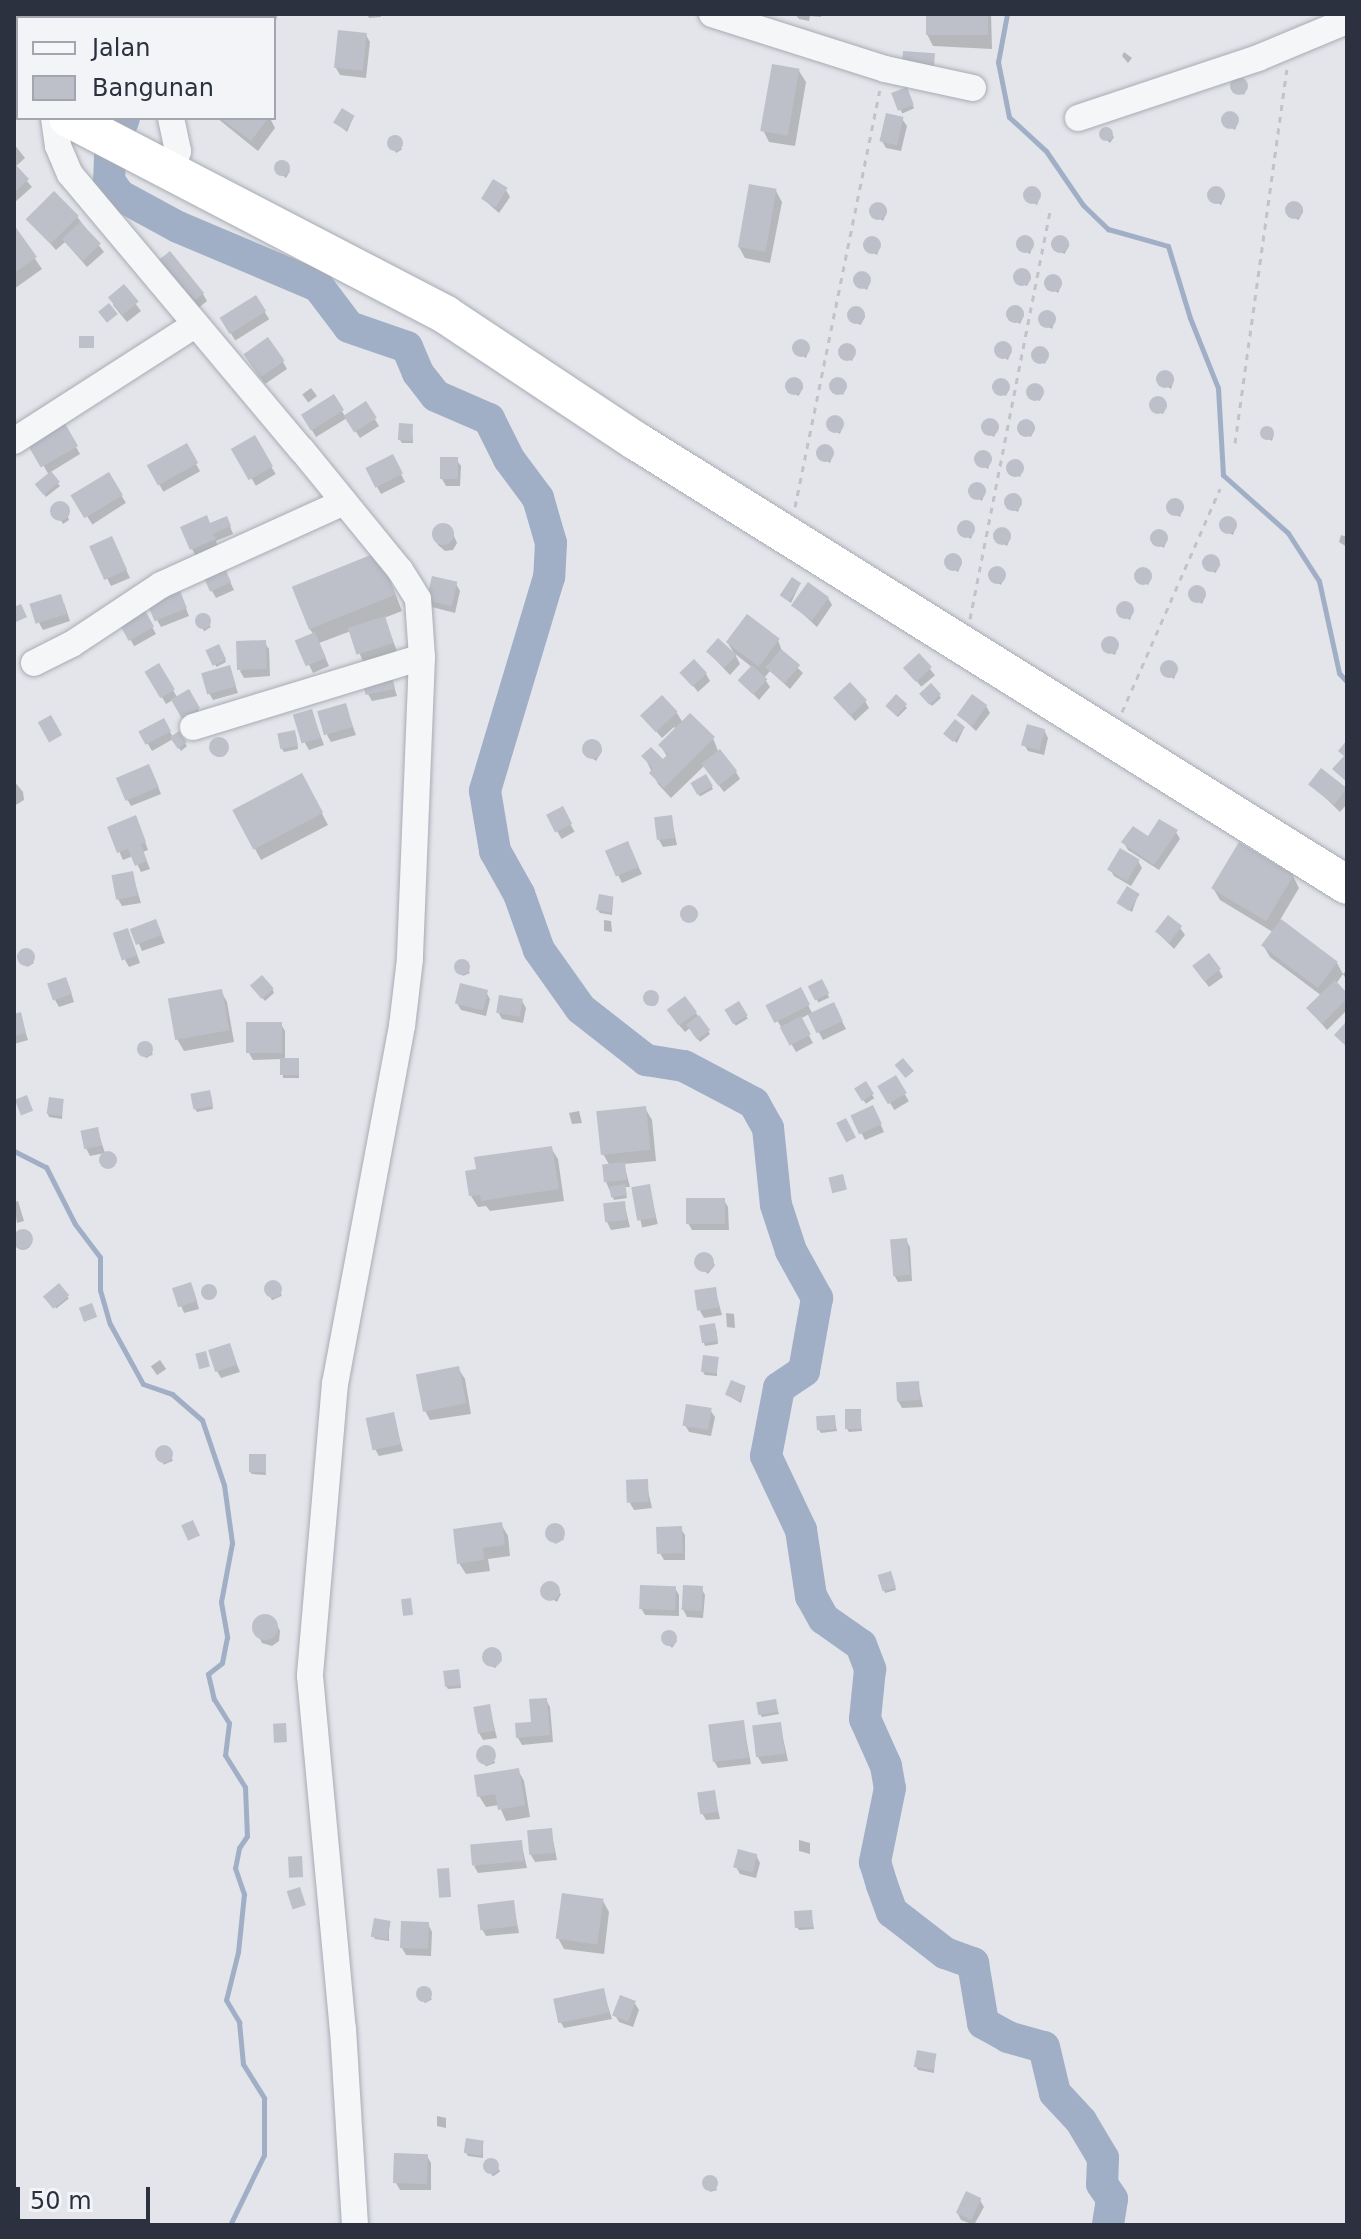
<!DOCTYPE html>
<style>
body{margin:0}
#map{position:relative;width:1361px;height:2239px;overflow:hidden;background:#e3e5ea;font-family:"DejaVu Sans",sans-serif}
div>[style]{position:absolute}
.shadow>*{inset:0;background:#0003;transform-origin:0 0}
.round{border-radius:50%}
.stream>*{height:5px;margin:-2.5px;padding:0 2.5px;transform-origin:2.5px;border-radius:2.5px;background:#a1afc6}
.river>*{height:32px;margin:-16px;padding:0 16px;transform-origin:16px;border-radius:16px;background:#a1afc6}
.building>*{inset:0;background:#bdc0c9;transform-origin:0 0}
.path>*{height:3px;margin-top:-1.5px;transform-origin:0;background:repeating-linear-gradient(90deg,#c1c3c8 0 6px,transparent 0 12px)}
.roads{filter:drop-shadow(0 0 2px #a8abb4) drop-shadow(0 0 2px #a8abb4)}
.minor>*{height:26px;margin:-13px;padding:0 13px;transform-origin:13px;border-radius:13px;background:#f5f6f8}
.highway>*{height:38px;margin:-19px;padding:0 19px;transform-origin:19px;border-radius:19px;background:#fff}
span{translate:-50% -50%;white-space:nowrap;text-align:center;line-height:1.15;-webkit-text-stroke:7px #f2f4f7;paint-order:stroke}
.frame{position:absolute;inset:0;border:16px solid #2c3140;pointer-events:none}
.legend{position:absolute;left:16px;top:16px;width:260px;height:104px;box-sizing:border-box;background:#f2f4f7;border:2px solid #a3a6ae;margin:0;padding:10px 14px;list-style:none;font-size:24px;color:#2c3140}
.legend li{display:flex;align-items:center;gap:16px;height:40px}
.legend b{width:40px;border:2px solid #a3a6ae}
.scale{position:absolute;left:16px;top:2187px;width:134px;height:36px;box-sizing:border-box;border:4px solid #2c3140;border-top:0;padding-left:10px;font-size:24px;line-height:28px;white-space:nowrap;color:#2c3140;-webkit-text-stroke:6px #f2f4f7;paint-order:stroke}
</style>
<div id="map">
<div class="shadow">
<div style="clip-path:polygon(58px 14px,67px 14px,73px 18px,55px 18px)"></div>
<div style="clip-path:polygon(250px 14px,278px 14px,275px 23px,274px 18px)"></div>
<div style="clip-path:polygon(367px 14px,380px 14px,381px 17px,369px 18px)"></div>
<div style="clip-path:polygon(795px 14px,821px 14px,821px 17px,810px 16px,809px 21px,799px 19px)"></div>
<div style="clip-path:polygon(928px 14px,991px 14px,992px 49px,933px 46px,927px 34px)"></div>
<div style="clip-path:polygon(366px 35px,370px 42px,366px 78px,340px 75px,336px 68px)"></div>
<div style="clip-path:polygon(1124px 52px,1132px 58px,1128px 63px,1122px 56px)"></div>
<div style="clip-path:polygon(799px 71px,806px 82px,795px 146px,769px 142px,763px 130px)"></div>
<div style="clip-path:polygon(1236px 80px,1247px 86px,1244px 95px,1233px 89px)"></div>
<div style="left:906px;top:90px;width:20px;height:13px;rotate:66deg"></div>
<div style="clip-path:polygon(1227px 114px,1238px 121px,1235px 130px,1224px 123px)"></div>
<div style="clip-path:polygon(217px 118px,270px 118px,275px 128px,258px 151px)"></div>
<div style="clip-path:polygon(353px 118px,347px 132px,335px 122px)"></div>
<div style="clip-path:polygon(902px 119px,907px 126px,901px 151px,886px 148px,882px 141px)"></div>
<div style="clip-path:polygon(1106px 129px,1114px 137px,1110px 143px,1101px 135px)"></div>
<div style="left:396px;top:139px;width:12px;height:7px;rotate:59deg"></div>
<div style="clip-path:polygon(14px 144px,25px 158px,15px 167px,32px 187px,14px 203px)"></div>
<div style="clip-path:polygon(281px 163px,290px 171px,286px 178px,276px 170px)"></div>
<div style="clip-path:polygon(1029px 189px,1040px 196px,1037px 205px,1026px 198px)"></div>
<div style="clip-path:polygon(506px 190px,510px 197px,499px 213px,482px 198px)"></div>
<div style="clip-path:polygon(1214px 190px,1225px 196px,1221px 205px,1210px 198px)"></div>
<div style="clip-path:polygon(776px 191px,782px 202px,770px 263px,745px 258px,739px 247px)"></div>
<div style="clip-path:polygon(54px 194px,78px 218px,104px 252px,87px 267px,65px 242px,56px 250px,29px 220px)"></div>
<div style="left:1292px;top:205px;width:13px;height:10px;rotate:29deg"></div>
<div style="clip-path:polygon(876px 206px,887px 212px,883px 221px,873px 214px)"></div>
<div style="clip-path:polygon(14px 228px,42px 269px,14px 289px)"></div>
<div style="clip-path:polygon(1023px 239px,1033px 245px,1030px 254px,1019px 248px)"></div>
<div style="left:1058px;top:239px;width:13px;height:10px;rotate:29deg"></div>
<div style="clip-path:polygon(869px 240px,880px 246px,877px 255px,866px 248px)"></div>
<div style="clip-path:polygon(162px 270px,203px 294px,207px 301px,196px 310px)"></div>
<div style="clip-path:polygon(1020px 271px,1031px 278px,1027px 286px,1016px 280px)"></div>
<div style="clip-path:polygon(860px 275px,870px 281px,867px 290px,856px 283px)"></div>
<div style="clip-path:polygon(1051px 278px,1062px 284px,1058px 293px,1048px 286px)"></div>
<div style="clip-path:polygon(123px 287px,141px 311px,127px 322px,113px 305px)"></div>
<div style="left:256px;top:298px;width:25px;height:40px;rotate:58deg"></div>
<div style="clip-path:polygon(1013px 308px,1024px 315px,1020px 324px,1009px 317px)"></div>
<div style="left:854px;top:310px;width:13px;height:10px;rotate:29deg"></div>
<div style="clip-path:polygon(1045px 313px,1055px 320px,1052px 329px,1041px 322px)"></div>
<div style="clip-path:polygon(798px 343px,809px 349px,806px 358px,795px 351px)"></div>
<div style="clip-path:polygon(1000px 345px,1011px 351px,1008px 360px,997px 353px)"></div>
<div style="clip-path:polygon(844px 346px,855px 353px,852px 361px,841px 355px)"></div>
<div style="clip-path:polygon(1037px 349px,1048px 356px,1045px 364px,1034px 358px)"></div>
<div style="clip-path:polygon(249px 361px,283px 362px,287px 369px,265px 384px)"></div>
<div style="clip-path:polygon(1163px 374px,1174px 380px,1171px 389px,1160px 382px)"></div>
<div style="clip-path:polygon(835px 380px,846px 387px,843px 395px,832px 389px)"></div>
<div style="left:792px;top:381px;width:13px;height:10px;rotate:29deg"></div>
<div style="clip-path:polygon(999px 381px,1009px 388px,1006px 396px,995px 390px)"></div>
<div style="clip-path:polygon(1033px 386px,1043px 392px,1040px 401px,1029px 395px)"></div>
<div style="left:311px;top:388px;width:10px;height:11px;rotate:53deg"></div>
<div style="clip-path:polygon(333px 397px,345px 416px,365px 403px,379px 426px,360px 438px,347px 418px,316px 437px,303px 415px)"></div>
<div style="clip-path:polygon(1156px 399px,1167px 406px,1163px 414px,1153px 408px)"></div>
<div style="clip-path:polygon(833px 418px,843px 425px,840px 434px,829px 427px)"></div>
<div style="clip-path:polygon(987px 422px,998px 428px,994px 437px,984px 430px)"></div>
<div style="clip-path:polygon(1024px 422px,1035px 428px,1031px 437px,1021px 431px)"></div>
<div style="clip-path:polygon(62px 423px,80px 454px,49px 473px,60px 486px,46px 497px,37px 485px,49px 475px,30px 443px)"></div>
<div style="clip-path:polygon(412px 426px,413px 443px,402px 443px,400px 440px)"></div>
<div style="clip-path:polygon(1265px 429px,1274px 434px,1272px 441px,1263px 436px)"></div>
<div style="left:254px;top:438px;width:42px;height:23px;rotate:59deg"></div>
<div style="left:186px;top:446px;width:29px;height:42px;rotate:61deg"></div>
<div style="clip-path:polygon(822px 448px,833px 454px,830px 463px,819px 456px)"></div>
<div style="clip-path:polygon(981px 454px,991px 460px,988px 469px,977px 463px)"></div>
<div style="clip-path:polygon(456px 459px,461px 466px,460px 486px,446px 486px,442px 479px)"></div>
<div style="clip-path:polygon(1012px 462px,1023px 468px,1020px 477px,1009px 471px)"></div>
<div style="clip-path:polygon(396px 464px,405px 482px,381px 494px,367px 469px)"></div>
<div style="left:108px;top:475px;width:33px;height:40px;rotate:57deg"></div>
<div style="clip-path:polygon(974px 485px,985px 492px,982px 501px,971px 494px)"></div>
<div style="clip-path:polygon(1010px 497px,1021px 503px,1018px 512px,1007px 506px)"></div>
<div style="clip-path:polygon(1172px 502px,1183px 508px,1180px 517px,1169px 511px)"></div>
<div style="clip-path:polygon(64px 505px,69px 520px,63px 524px,54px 508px)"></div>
<div style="clip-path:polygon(1226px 520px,1236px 527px,1233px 535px,1222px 529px)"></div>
<div style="clip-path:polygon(963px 523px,974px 530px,971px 539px,960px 532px)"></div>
<div style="clip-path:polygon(210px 526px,230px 526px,233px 534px,216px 541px,218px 547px,196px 556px,192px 549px)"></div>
<div style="clip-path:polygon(438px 526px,450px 527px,457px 543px,453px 550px,445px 551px,438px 545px,434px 537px)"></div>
<div style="clip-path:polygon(1000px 530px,1011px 537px,1007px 546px,996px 539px)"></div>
<div style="clip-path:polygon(1157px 532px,1167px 539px,1164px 548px,1153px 541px)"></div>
<div style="clip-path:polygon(1341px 535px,1347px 537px,1347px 547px,1339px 542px)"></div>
<div style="clip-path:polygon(115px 546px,130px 578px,111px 586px,92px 548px)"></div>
<div style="clip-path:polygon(951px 557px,962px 563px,958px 572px,947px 565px)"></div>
<div style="left:1209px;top:558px;width:13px;height:10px;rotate:29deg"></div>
<div style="clip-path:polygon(386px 570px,402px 611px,384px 618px,397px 651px,363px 662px,351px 631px,319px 643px,329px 666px,313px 673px,298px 642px,314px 635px,309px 628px)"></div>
<div style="clip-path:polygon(994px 570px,1005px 576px,1001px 585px,991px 579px)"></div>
<div style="clip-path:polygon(1141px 570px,1152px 577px,1148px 585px,1137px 579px)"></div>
<div style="clip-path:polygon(226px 573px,234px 590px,216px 598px,212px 591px)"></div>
<div style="clip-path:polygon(456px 584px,460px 591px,455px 613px,432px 607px,428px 600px)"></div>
<div style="clip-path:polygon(800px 584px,791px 603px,784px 598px,782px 595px)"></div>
<div style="clip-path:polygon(1195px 589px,1206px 595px,1202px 604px,1192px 597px)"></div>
<div style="clip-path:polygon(181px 596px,189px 616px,161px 627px,157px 620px)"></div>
<div style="clip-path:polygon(828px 598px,832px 605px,817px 627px,794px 606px)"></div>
<div style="clip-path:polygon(64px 603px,70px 621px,43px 630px,39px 623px)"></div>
<div style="clip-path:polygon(1122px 605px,1133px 611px,1130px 620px,1119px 614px)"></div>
<div style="left:141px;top:607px;width:31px;height:25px;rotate:61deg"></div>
<div style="left:204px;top:616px;width:13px;height:8px;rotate:58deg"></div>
<div style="clip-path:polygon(1107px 639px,1118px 646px,1115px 655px,1104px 649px)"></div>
<div style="clip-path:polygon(778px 640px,783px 654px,803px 673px,790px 689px,770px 671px,764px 678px,770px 687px,759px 700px,741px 681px,753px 668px,734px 653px,727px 642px)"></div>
<div style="clip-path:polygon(264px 642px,269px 649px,270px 676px,244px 678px,240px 671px)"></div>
<div style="left:218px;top:646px;width:18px;height:11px;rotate:63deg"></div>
<div style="clip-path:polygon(708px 652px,735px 654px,740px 664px,730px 675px)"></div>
<div style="left:919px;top:656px;width:25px;height:18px;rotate:50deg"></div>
<div style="clip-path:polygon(1167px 663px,1177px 670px,1174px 679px,1163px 672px)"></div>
<div style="clip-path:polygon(159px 666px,177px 697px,188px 691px,202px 716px,187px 724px,173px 700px,166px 704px,147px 672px)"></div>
<div style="clip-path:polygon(229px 667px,238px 693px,213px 700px,209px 693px)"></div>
<div style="clip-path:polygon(683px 673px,706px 674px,710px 681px,698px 692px)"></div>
<div style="clip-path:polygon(391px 677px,397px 696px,372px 701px,368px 694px)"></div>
<div style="clip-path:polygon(939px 695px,941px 698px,932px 706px,923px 697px)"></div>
<div style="clip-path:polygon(896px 696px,907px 708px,898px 717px,889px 708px)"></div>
<div style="clip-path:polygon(836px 698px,865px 701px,869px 708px,855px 721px)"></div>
<div style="clip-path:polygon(345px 705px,356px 735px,331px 742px,327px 735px)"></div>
<div style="clip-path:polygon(986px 706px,990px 713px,976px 731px,959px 715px)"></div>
<div style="clip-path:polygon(311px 711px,324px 745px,309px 750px,305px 743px)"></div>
<div style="clip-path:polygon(677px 713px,683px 723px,713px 738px,718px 751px,736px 772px,740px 779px,724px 792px,704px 766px,671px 798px,658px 784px,644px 756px,663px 762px,668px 758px,660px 745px,676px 729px,674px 727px,662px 738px,643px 716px)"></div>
<div style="clip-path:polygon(163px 720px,173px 737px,178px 734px,187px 746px,181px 751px,173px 739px,152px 751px,141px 732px)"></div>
<div style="clip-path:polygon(964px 728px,957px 743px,948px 736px)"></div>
<div style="clip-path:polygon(1044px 730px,1048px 738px,1044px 755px,1028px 751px,1024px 744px)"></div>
<div style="clip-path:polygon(296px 735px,298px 749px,284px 752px,282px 749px)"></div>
<div class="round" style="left:212px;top:741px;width:16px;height:16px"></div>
<div style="clip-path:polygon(589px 743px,602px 751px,596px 761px,584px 752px)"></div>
<div style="clip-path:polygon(1322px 770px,1347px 790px,1347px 804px,1340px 812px,1311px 784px)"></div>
<div style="clip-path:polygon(153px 774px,161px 794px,131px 806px,127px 799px)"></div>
<div style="left:706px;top:777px;width:14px;height:15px;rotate:60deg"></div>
<div style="clip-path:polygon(14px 781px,23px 792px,24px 800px,14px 806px)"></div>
<div style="clip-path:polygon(308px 787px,328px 825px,261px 860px,234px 810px)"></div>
<div style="left:562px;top:809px;width:26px;height:15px;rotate:61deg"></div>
<div style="clip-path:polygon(671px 817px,677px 845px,663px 847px,659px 840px)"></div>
<div style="clip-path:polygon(139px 825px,148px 850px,143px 852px,150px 869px,141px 872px,133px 856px,123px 860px,109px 828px)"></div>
<div style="clip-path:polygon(1176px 832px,1180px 839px,1159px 870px,1128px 850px,1124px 843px)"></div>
<div style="clip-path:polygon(631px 851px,642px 874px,622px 883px,607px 853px)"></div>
<div style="clip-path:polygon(1138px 861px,1142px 868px,1131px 886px,1114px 876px,1110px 869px)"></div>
<div style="clip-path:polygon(132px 873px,141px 903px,122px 906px,118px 899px)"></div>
<div style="clip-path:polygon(1293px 876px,1299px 888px,1280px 920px,1337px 963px,1343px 974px,1347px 970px,1347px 981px,1343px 974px,1336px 984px,1347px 996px,1347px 1010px,1327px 1030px,1309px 1009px,1322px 996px,1270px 957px,1263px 945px,1273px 932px,1220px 900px,1213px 888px)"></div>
<div style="clip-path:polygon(1138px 895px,1132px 912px,1119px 903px)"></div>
<div style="clip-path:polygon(613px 899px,612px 915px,600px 913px,598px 910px)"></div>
<div style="clip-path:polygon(693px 908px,696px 916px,686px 919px,684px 910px)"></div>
<div style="clip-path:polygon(604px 920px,611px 921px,612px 932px,604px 931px)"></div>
<div style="clip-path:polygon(1180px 928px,1185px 935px,1174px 949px,1157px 932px)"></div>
<div style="clip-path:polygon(159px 929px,165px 943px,142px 951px,133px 930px)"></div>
<div style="clip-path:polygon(131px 938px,140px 963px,129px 967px,125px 960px)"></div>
<div style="left:27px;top:951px;width:14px;height:8px;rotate:60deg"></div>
<div style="clip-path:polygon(463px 962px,470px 973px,463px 976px,457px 966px)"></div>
<div style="clip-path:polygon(1219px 970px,1223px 977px,1209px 987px,1199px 974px)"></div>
<div style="left:822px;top:982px;width:17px;height:12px;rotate:65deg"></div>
<div style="clip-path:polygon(69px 986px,74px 1002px,59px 1007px,55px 1000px)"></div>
<div style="clip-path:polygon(254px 988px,273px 990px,274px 993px,265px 1001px)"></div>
<div style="clip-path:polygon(800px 989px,813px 1015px,837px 1012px,846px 1029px,823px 1040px,809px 1014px,800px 1019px,813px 1043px,796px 1052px,768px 1005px)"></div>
<div style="clip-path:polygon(221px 991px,227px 1002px,234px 1042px,184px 1051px,177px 1039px)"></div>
<div style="clip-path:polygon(486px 992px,490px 999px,486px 1016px,461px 1010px,457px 1003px)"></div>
<div class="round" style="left:646.5px;top:994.5px;width:11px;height:11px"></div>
<div style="clip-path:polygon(522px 1001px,526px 1008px,523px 1023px,502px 1019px,498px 1012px)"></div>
<div style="left:739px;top:1004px;width:17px;height:14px;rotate:59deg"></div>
<div style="clip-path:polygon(696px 1013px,710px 1034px,700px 1042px,690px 1028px,685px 1032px,673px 1018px)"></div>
<div style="clip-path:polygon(20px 1015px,28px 1040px,14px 1044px,14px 1016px)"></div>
<div style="clip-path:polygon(281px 1024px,285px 1031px,285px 1060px,298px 1060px,299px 1078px,283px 1078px,282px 1059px,253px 1060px,249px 1053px)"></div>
<div style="left:147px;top:1043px;width:13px;height:8px;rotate:63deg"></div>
<div style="left:895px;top:1078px;width:27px;height:17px;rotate:59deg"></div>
<div style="left:865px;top:1084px;width:17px;height:10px;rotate:57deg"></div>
<div style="clip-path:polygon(211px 1095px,213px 1109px,197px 1112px,195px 1109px)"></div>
<div style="clip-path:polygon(63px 1101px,62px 1119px,49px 1117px,48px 1114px)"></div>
<div style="clip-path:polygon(645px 1108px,652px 1120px,656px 1161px,624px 1164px,630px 1187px,625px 1187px,627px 1198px,614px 1200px,606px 1182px,610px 1166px,603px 1154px)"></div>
<div style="clip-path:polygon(579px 1111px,582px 1123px,572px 1124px,569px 1113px)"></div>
<div style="clip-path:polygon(876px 1114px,884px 1132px,865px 1140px,853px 1116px)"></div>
<div style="clip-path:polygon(97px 1129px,105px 1153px,90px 1156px,86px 1148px)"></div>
<div style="clip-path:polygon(551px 1148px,558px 1159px,564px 1201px,490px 1211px,486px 1206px,478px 1207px,471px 1196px)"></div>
<div class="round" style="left:103px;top:1156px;width:12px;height:12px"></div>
<div style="left:649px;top:1186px;width:39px;height:16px;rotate:77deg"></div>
<div style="clip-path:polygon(724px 1200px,728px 1207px,729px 1230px,692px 1230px,688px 1223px)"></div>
<div style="clip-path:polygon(18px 1201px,24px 1221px,17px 1223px,14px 1202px)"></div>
<div style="clip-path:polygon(624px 1203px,630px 1227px,611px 1230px,607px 1222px)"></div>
<div class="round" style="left:14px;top:1232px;width:18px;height:18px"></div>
<div style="clip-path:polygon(906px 1240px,910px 1247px,912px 1281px,898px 1282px,894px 1275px)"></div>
<div style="clip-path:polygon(704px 1254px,715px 1265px,708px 1274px,696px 1264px)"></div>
<div style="left:276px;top:1283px;width:14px;height:11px;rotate:65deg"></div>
<div style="left:59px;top:1286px;width:16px;height:16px;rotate:52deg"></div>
<div style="left:211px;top:1287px;width:7px;height:8px;rotate:56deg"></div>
<div style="clip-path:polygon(715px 1289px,722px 1315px,704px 1318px,700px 1311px)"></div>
<div style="clip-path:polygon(175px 1290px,194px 1292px,199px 1309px,184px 1313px)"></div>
<div style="clip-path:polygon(726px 1313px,734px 1314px,735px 1328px,727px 1327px)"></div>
<div style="clip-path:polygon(716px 1328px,718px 1344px,705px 1346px,704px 1343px)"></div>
<div style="clip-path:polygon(229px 1345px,240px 1372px,221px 1378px,217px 1371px)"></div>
<div style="clip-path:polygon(717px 1359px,717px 1376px,705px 1375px,703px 1372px)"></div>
<div style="left:160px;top:1360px;width:11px;height:11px;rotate:56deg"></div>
<div style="clip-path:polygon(458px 1368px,465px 1379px,471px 1414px,430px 1420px,424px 1409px)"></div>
<div style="clip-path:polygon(918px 1384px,923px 1407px,902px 1408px,898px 1401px)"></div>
<div style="clip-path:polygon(745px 1388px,741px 1403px,727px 1395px)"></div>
<div style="clip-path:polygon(710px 1410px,715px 1417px,711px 1436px,689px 1432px,685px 1425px)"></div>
<div style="clip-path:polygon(860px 1411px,862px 1431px,849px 1432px,847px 1429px)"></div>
<div style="clip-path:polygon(393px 1415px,403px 1451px,379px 1456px,375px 1449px)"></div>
<div style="clip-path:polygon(834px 1417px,837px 1431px,821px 1433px,819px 1430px)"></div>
<div style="left:167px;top:1447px;width:15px;height:10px;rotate:67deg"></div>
<div style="clip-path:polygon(264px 1456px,266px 1475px,252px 1474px,250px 1472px)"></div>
<div style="clip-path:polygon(646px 1482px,652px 1508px,634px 1510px,630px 1503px)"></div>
<div style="clip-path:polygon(501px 1524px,508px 1536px,510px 1556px,488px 1559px,490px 1571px,466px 1574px,459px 1563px)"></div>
<div style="left:557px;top:1526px;width:15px;height:10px;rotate:62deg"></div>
<div style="clip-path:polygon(680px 1528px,685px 1535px,685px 1560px,664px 1560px,660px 1553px)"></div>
<div style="clip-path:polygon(892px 1576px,896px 1590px,885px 1593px,884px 1590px)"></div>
<div style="clip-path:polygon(550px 1584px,561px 1594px,557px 1602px,542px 1592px)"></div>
<div style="clip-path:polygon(675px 1588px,679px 1595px,679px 1616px,645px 1615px,641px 1608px)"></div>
<div style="clip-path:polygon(701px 1588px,705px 1595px,703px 1618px,687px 1617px,683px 1609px)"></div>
<div style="clip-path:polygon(264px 1616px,276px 1623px,280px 1631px,279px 1641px,272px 1646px,262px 1643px,254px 1626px)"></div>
<div style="clip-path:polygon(668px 1632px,677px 1641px,672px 1648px,663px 1639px)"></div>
<div style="left:491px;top:1650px;width:15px;height:11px;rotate:42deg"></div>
<div style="clip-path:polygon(458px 1671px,461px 1688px,448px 1689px,446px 1686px)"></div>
<div style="clip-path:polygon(546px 1700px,550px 1707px,553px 1742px,522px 1745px,518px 1738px,533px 1724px)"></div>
<div style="clip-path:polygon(775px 1701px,779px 1714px,762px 1717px,760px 1714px)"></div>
<div style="clip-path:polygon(489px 1707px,497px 1738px,483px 1740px,479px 1733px)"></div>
<div style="clip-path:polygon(743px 1722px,751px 1764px,718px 1768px,714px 1761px)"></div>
<div style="clip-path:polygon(780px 1724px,788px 1761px,762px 1764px,758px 1757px)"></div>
<div style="left:490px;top:1749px;width:15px;height:10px;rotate:70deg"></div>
<div style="clip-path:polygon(518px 1770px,524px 1781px,530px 1817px,506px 1821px,499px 1805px,486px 1807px,479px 1796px)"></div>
<div style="clip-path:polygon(714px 1792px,720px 1819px,706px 1820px,702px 1813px)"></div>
<div style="clip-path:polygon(551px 1830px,557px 1860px,535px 1862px,531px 1855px)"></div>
<div style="clip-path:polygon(799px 1840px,810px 1843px,810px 1854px,799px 1851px)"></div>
<div style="clip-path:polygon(521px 1842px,527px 1868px,478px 1873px,474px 1866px)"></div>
<div style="clip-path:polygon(756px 1855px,760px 1863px,756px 1878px,740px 1874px,736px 1867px)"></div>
<div style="clip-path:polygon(603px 1901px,609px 1912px,604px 1954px,564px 1949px,558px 1938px)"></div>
<div style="clip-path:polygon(513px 1902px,519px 1933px,486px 1936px,482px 1929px)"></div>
<div style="clip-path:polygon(811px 1912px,814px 1929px,799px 1930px,797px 1927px)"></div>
<div style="clip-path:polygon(389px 1922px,389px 1941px,375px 1939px,374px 1937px)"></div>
<div style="clip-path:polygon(428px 1924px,432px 1932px,431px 1956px,406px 1955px,402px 1948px)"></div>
<div style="left:426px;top:1988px;width:13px;height:8px;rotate:63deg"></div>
<div style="clip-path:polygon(603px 1990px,612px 2019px,564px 2028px,560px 2021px)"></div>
<div style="clip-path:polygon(634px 2002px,639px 2010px,633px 2027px,619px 2022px,615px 2015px)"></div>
<div style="clip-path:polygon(935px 2056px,934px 2073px,918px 2070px,916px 2067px)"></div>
<div style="clip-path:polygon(437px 2116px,446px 2118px,446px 2128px,437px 2126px)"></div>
<div style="clip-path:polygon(483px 2142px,483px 2158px,468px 2156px,466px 2153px)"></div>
<div style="clip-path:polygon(427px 2156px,431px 2163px,431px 2190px,400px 2190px,396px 2183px)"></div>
<div style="left:492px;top:2160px;width:14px;height:9px;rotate:54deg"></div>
<div style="clip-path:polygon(713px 2179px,717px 2190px,710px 2192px,705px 2181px)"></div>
<div style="clip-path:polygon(980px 2200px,984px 2207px,974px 2225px,961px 2220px,957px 2212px)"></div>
</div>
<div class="stream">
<div style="left:1007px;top:14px;width:49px;rotate:100.6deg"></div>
<div style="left:998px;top:62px;width:56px;rotate:78.7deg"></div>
<div style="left:1009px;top:117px;width:50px;rotate:42.6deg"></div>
<div style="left:1046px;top:151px;width:65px;rotate:55.6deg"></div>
<div style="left:1083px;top:205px;width:35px;rotate:44deg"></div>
<div style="left:1108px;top:229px;width:62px;rotate:15.8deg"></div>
<div style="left:1168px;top:246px;width:75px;rotate:73deg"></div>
<div style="left:1190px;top:318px;width:75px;rotate:68.2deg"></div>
<div style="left:1218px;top:388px;width:87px;rotate:86.7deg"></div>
<div style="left:1223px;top:475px;width:87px;rotate:41.7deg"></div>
<div style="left:1288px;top:533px;width:57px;rotate:57.1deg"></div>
<div style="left:1319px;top:581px;width:94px;rotate:77.7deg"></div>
<div style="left:1339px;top:673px;width:12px;rotate:48deg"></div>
<div style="left:14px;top:1151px;width:36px;rotate:27deg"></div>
<div style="left:46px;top:1167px;width:64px;rotate:63deg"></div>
<div style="left:75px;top:1224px;width:41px;rotate:52.9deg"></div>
<div style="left:100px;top:1257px;width:33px;rotate:90deg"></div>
<div style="left:100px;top:1290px;width:35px;rotate:74deg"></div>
<div style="left:110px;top:1324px;width:68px;rotate:61.2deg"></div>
<div style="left:143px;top:1384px;width:31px;rotate:19deg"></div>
<div style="left:172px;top:1394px;width:40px;rotate:41deg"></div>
<div style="left:202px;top:1420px;width:69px;rotate:71.3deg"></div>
<div style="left:224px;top:1485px;width:59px;rotate:82.1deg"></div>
<div style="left:232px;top:1543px;width:60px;rotate:100.6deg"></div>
<div style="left:221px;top:1602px;width:36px;rotate:80deg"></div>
<div style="left:227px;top:1637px;width:26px;rotate:101deg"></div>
<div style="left:222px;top:1663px;width:18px;rotate:142deg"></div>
<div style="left:208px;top:1674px;width:26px;rotate:77deg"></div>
<div style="left:214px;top:1699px;width:28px;rotate:58deg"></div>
<div style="left:229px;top:1723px;width:32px;rotate:97deg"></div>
<div style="left:225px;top:1755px;width:38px;rotate:58deg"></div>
<div style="left:245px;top:1787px;width:49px;rotate:87.7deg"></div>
<div style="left:247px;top:1836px;width:14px;rotate:124deg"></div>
<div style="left:239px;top:1848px;width:20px;rotate:101deg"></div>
<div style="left:235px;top:1868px;width:28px;rotate:71deg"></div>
<div style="left:244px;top:1894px;width:58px;rotate:95.9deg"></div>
<div style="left:238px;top:1952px;width:49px;rotate:104deg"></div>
<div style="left:226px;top:2000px;width:26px;rotate:59deg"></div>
<div style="left:239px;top:2022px;width:42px;rotate:84.6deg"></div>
<div style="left:243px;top:2064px;width:40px;rotate:58deg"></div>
<div style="left:264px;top:2098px;width:57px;rotate:90deg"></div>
<div style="left:264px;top:2155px;width:78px;rotate:115.9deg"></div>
</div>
<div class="river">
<div style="left:130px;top:14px;width:4px;rotate:76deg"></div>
<div style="left:124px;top:118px;width:40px;rotate:110.2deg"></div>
<div style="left:110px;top:156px;width:25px;rotate:92deg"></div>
<div style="left:109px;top:181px;width:17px;rotate:54deg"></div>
<div style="left:119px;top:195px;width:67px;rotate:28.5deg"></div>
<div style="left:178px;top:227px;width:152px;rotate:22.9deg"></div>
<div style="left:318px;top:286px;width:51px;rotate:52.9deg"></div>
<div style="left:349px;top:327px;width:61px;rotate:19deg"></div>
<div style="left:407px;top:347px;width:28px;rotate:67deg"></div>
<div style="left:418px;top:373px;width:29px;rotate:52deg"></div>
<div style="left:436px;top:396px;width:58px;rotate:23.5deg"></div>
<div style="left:489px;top:419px;width:45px;rotate:63.4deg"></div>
<div style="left:509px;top:459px;width:49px;rotate:53.4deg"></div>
<div style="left:538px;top:498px;width:47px;rotate:73.9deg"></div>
<div style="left:551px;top:543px;width:34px;rotate:93deg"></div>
<div style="left:549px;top:577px;width:223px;rotate:106.7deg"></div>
<div style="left:485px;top:791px;width:61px;rotate:80.5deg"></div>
<div style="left:495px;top:851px;width:49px;rotate:60.8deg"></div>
<div style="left:519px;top:894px;width:59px;rotate:70.3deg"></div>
<div style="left:539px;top:950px;width:72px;rotate:54.6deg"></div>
<div style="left:581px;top:1009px;width:83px;rotate:38.1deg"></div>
<div style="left:646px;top:1060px;width:38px;rotate:9deg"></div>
<div style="left:684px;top:1066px;width:79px;rotate:27.9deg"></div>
<div style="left:754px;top:1103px;width:29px;rotate:61deg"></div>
<div style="left:768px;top:1128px;width:77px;rotate:84.1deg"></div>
<div style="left:776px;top:1205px;width:48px;rotate:71.9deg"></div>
<div style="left:791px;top:1251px;width:54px;rotate:61deg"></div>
<div style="left:817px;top:1298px;width:74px;rotate:100.1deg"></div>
<div style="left:804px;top:1371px;width:30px;rotate:146deg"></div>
<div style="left:779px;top:1388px;width:69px;rotate:100.8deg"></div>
<div style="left:766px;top:1456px;width:82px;rotate:64.7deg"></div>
<div style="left:801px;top:1530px;width:67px;rotate:81.4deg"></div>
<div style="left:811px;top:1596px;width:26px;rotate:61deg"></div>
<div style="left:824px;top:1619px;width:45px;rotate:35.1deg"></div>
<div style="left:861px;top:1645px;width:26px;rotate:69deg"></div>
<div style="left:870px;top:1669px;width:50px;rotate:95.7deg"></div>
<div style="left:865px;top:1719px;width:51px;rotate:65.9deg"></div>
<div style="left:886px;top:1766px;width:22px;rotate:80deg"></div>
<div style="left:890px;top:1788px;width:76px;rotate:101.5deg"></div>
<div style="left:875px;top:1862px;width:24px;rotate:73deg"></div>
<div style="left:882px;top:1885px;width:29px;rotate:70deg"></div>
<div style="left:892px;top:1912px;width:67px;rotate:37.7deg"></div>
<div style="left:945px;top:1953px;width:30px;rotate:20deg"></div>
<div style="left:973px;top:1963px;width:61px;rotate:80.5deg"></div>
<div style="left:983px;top:2023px;width:29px;rotate:29deg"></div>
<div style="left:1008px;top:2037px;width:37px;rotate:16deg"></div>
<div style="left:1044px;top:2047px;width:47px;rotate:76.6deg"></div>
<div style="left:1055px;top:2093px;width:38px;rotate:47deg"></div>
<div style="left:1081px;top:2121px;width:43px;rotate:59.3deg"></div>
<div style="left:1103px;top:2158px;width:26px;rotate:92deg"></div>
<div style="left:1102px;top:2184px;width:18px;rotate:56deg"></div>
<div style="left:1112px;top:2199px;width:26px;rotate:99deg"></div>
</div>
<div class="building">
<div style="left:926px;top:14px;width:62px;height:21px"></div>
<div style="left:338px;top:30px;width:29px;height:38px;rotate:6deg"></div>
<div style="left:903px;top:51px;width:32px;height:20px;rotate:4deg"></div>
<div style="left:772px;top:64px;width:28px;height:68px;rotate:10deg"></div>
<div class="round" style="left:1230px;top:77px;width:18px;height:18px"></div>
<div style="left:907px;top:87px;width:19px;height:17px;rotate:69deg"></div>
<div style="left:342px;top:108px;width:15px;height:17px;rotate:32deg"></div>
<div class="round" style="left:1221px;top:111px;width:18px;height:18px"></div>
<div style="left:886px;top:113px;width:18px;height:29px;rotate:13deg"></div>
<div style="clip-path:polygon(220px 118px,268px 118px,251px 141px)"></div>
<div class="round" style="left:1099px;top:127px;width:14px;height:14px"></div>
<div class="round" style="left:387px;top:135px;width:16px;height:16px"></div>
<div class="round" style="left:274px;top:160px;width:16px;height:16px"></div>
<div style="clip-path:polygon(14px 163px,29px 179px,14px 193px)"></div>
<div style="left:493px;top:179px;width:17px;height:23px;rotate:31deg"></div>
<div style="left:749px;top:184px;width:28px;height:64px;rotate:10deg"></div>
<div class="round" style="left:1207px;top:186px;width:18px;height:18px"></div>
<div class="round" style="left:1023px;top:186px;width:18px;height:18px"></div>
<div style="left:54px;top:191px;width:35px;height:40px;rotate:45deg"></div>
<div class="round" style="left:1285px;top:201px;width:18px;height:18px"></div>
<div class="round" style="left:869px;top:202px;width:18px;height:18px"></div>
<div style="left:80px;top:222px;width:30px;height:25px;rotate:46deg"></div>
<div style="clip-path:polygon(14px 225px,37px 257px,14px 273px)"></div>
<div class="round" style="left:1016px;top:235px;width:18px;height:18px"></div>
<div class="round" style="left:1051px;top:235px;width:18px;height:18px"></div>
<div class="round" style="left:863px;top:236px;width:18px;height:18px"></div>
<div style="left:170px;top:251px;width:54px;height:18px;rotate:51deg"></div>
<div class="round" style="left:1013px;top:268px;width:18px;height:18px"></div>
<div class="round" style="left:853px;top:271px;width:18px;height:18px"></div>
<div class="round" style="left:1044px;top:274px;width:18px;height:18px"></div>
<div style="left:124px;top:284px;width:23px;height:21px;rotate:50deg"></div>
<div style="left:256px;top:295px;width:19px;height:43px;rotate:58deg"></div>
<div style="left:109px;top:303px;width:14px;height:14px;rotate:51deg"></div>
<div class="round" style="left:1006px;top:305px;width:18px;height:18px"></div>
<div class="round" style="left:847px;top:306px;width:18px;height:18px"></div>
<div class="round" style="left:1038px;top:310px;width:18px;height:18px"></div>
<div style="left:79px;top:336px;width:15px;height:12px"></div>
<div style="left:268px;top:337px;width:29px;height:30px;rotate:55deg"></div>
<div class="round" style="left:792px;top:339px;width:18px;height:18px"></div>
<div class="round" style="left:994px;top:341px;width:18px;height:18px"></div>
<div class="round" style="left:838px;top:343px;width:18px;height:18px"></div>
<div class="round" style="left:1031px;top:346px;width:18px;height:18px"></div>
<div class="round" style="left:1156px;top:370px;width:18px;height:18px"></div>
<div class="round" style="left:785px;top:377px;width:18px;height:18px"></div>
<div class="round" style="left:829px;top:377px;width:18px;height:18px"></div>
<div class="round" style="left:992px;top:378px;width:18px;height:18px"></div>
<div class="round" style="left:1026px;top:383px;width:18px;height:18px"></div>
<div style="left:334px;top:394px;width:19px;height:39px;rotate:58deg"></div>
<div class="round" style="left:1149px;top:396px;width:18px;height:18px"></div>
<div style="left:366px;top:401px;width:20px;height:27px;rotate:57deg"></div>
<div class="round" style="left:826px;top:415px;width:18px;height:18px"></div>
<div class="round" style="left:981px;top:418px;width:18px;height:18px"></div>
<div class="round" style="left:1017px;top:419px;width:18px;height:18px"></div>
<div style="left:63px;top:420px;width:30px;height:43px;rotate:60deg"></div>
<div style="left:399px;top:423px;width:14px;height:17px;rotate:4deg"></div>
<div class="round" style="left:1260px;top:426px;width:14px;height:14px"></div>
<div style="left:255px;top:435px;width:36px;height:28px;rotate:60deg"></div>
<div style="left:187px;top:443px;width:23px;height:46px;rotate:61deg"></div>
<div class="round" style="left:816px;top:444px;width:18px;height:18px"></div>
<div class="round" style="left:974px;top:450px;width:18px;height:18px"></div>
<div style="left:393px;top:454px;width:22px;height:31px;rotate:63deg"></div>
<div style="left:440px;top:457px;width:18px;height:22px"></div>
<div class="round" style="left:1006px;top:459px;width:18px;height:18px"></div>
<div style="left:51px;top:471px;width:14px;height:21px;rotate:51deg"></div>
<div style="left:109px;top:472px;width:27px;height:45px;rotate:59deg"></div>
<div class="round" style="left:968px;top:482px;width:18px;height:18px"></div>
<div class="round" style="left:1004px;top:493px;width:18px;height:18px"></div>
<div class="round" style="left:1166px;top:498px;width:18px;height:18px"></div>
<div class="round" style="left:50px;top:501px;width:20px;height:20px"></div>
<div style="clip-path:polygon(207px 515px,210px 523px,227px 516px,231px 526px,213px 534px,216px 539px,190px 550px,180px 527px)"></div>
<div class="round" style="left:1219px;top:516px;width:18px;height:18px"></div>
<div class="round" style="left:957px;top:520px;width:18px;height:18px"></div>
<div class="round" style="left:432px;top:523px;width:22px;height:22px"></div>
<div class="round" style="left:993px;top:527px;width:18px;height:18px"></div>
<div class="round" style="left:1150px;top:529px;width:18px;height:18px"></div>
<div style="left:112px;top:536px;width:37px;height:25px;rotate:66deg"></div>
<div style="left:378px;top:552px;width:46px;height:93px;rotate:68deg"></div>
<div class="round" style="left:944px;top:553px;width:18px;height:18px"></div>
<div class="round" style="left:1202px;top:554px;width:18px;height:18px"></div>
<div style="left:223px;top:564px;width:20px;height:23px;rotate:66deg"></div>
<div class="round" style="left:988px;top:566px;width:18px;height:18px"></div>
<div class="round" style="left:1134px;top:567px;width:18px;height:18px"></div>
<div style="left:432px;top:576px;width:26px;height:25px;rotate:13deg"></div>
<div style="left:792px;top:577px;width:11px;height:22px;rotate:34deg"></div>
<div style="left:808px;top:582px;width:26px;height:29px;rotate:36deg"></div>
<div class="round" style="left:1188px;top:585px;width:18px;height:18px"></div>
<div style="left:178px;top:586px;width:24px;height:35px;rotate:68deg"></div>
<div style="left:61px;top:594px;width:21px;height:33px;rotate:73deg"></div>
<div class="round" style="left:1116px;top:601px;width:18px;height:18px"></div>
<div style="clip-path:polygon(21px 604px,27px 617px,14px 623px,14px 607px)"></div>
<div style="left:142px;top:605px;width:25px;height:29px;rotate:61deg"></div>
<div class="round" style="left:195px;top:613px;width:16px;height:16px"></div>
<div style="left:747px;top:614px;width:41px;height:35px;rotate:37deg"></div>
<div style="left:385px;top:616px;width:28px;height:39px;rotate:72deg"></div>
<div style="left:315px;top:632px;width:28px;height:22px;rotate:67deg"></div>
<div class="round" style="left:1101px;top:636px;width:18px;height:18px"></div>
<div style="left:718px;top:638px;width:25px;height:18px;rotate:42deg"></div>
<div style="left:266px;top:640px;width:29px;height:30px;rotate:88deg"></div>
<div style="left:219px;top:644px;width:17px;height:15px;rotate:65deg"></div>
<div style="left:781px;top:649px;width:25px;height:24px;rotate:40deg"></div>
<div style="left:919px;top:653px;width:19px;height:22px;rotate:47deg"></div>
<div style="left:694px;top:659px;width:19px;height:20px;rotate:47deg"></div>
<div class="round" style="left:1160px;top:660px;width:18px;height:18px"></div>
<div style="left:159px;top:663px;width:31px;height:17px;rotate:59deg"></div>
<div style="left:230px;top:665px;width:22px;height:30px;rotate:74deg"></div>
<div style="left:752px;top:665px;width:21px;height:21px;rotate:43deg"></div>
<div style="left:392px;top:675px;width:14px;height:30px;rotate:78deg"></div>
<div style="left:850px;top:682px;width:25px;height:23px;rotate:47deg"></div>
<div style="left:931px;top:683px;width:15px;height:16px;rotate:48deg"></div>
<div style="left:189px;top:689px;width:22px;height:21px;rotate:60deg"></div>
<div style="left:896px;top:694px;width:15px;height:16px;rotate:42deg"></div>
<div style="left:972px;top:694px;width:19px;height:26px;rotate:36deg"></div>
<div style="left:662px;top:695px;width:23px;height:30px;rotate:47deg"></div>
<div style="left:346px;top:703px;width:25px;height:30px;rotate:74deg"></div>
<div style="left:312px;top:709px;width:30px;height:20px;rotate:73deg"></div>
<div style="clip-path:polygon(690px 713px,715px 737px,664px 788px,649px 773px,653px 768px,641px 756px,651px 747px,663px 759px,668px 754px,658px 745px)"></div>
<div style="left:51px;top:715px;width:23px;height:15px;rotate:61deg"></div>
<div style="left:164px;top:718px;width:15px;height:29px;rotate:62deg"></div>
<div style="left:955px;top:719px;width:13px;height:19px;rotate:39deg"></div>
<div style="left:1027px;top:724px;width:19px;height:22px;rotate:16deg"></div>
<div style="left:295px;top:730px;width:16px;height:18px;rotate:79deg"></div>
<div style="left:179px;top:731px;width:14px;height:11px;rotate:56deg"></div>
<div class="round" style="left:209px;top:737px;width:20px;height:20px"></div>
<div class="round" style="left:582px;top:739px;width:20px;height:20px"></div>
<div style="clip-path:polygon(1347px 740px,1347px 782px,1332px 769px,1344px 756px,1338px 751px)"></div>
<div style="left:720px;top:749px;width:28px;height:24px;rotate:52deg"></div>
<div style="left:149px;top:764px;width:25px;height:36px;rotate:67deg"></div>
<div style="left:1321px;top:768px;width:33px;height:21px;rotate:38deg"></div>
<div style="left:302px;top:773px;width:45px;height:79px;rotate:62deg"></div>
<div style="left:706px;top:774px;width:14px;height:18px;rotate:60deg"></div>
<div style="left:563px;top:806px;width:20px;height:19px;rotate:63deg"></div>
<div style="clip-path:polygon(136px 815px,146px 842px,141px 844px,147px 861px,135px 866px,128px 849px,117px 853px,107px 827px)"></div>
<div style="left:672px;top:815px;width:23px;height:18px;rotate:83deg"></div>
<div style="clip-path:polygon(1159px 819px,1178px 830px,1154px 865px,1121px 842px,1133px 826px,1148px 836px)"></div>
<div style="left:628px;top:841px;width:28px;height:25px;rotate:67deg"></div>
<div style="left:1239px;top:842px;width:64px;height:54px;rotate:31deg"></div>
<div style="left:1120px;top:848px;width:23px;height:25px;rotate:31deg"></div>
<div style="left:133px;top:871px;width:25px;height:22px;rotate:79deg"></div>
<div style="left:1127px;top:886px;width:15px;height:20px;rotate:32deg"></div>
<div style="left:599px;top:894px;width:15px;height:16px;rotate:11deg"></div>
<div class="round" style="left:680px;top:905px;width:18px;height:18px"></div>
<div style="left:1168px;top:915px;width:18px;height:21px;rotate:38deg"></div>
<div style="left:156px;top:919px;width:17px;height:28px;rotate:69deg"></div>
<div style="left:1281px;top:919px;width:71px;height:33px;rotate:37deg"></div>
<div style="left:128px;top:928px;width:29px;height:16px;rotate:72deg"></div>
<div class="round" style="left:17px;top:948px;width:18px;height:18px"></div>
<div style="left:1209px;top:953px;width:20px;height:21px;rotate:53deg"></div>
<div class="round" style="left:454px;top:959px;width:16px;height:16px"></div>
<div style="left:262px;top:975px;width:18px;height:16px;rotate:49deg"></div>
<div style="left:66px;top:977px;width:18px;height:20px;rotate:71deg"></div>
<div style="left:822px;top:979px;width:16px;height:16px;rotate:63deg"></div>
<div style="clip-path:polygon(1335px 980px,1347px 993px,1347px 999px,1322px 1024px,1306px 1008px)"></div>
<div style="left:460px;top:983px;width:29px;height:21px;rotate:14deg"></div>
<div style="left:801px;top:987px;width:20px;height:40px;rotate:63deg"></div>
<div style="left:222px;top:989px;width:42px;height:55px;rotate:80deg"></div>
<div class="round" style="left:643px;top:990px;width:16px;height:16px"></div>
<div style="left:499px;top:995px;width:24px;height:18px;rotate:9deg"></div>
<div style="left:685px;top:996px;width:20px;height:23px;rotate:53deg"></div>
<div style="left:739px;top:1001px;width:17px;height:17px;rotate:59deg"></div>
<div style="left:834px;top:1002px;width:21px;height:29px;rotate:65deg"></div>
<div style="clip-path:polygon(21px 1012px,26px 1033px,14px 1036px,14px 1014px)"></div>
<div style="left:699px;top:1015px;width:19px;height:16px;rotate:54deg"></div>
<div style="left:801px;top:1016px;width:21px;height:24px;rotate:62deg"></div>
<div style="left:282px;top:1022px;width:31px;height:36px;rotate:90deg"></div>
<div style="clip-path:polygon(1345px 1023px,1347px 1024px,1347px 1047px,1334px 1035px)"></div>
<div class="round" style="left:137px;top:1041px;width:16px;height:16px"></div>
<div style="left:280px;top:1058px;width:19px;height:17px"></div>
<div style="left:903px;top:1058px;width:17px;height:11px;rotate:50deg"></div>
<div style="left:896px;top:1075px;width:21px;height:22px;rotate:59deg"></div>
<div style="left:866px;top:1081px;width:15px;height:14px;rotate:58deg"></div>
<div style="left:210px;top:1090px;width:16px;height:20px;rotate:79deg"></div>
<div style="left:27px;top:1095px;width:17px;height:13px;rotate:69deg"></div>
<div style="left:49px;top:1097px;width:15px;height:17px;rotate:8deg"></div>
<div style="left:873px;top:1105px;width:21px;height:25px;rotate:65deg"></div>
<div style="left:646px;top:1106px;width:44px;height:50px;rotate:84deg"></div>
<div style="left:846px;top:1118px;width:22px;height:11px;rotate:63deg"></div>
<div style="left:98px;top:1127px;width:19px;height:18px;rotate:78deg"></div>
<div style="clip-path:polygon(552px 1146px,559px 1189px,481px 1201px,480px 1195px,469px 1196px,465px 1171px,476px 1169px,474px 1157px)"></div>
<div class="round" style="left:99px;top:1151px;width:18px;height:18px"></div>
<div style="left:625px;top:1162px;width:18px;height:23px;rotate:84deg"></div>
<div style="left:843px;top:1174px;width:16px;height:15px;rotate:76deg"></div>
<div style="left:625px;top:1184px;width:11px;height:16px;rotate:80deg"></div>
<div style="left:650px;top:1184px;width:34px;height:19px;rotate:80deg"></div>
<div style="left:686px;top:1198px;width:39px;height:26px"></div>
<div style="left:625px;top:1201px;width:19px;height:22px;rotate:84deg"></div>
<div class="round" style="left:13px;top:1229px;width:20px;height:20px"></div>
<div style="left:907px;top:1238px;width:37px;height:17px;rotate:85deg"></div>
<div class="round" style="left:694px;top:1252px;width:20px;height:20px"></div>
<div class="round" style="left:264px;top:1280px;width:18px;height:18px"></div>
<div style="left:191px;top:1282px;width:20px;height:20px;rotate:72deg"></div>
<div style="left:59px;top:1283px;width:16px;height:21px;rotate:50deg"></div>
<div class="round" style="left:201px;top:1284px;width:16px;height:16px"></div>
<div style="left:716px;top:1287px;width:21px;height:22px;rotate:82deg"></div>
<div style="left:92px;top:1303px;width:15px;height:14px;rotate:70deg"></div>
<div style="left:715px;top:1323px;width:18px;height:16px;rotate:81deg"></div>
<div style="left:230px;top:1343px;width:23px;height:23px;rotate:72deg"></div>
<div style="left:206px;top:1351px;width:16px;height:11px;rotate:76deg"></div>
<div style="left:703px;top:1355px;width:16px;height:17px;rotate:7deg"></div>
<div style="left:459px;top:1366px;width:38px;height:44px;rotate:79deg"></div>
<div style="left:731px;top:1380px;width:16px;height:16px;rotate:22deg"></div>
<div style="left:919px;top:1381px;width:19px;height:23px;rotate:87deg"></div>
<div style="left:686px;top:1404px;width:26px;height:22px;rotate:9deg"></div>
<div style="left:845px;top:1409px;width:16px;height:20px"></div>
<div style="left:394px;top:1412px;width:33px;height:29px;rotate:78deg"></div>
<div style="left:835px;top:1415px;width:14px;height:19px;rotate:86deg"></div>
<div class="round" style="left:155px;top:1445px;width:18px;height:18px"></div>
<div style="left:249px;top:1454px;width:17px;height:18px"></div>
<div style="left:648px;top:1479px;width:23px;height:22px;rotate:88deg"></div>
<div style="left:193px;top:1520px;width:17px;height:13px;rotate:66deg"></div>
<div style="clip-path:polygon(502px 1522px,505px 1545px,483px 1548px,484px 1560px,457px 1564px,453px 1529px)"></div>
<div class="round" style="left:545px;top:1523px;width:20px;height:20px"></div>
<div style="left:682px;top:1526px;width:27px;height:26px;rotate:88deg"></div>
<div style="left:891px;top:1571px;width:17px;height:14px;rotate:73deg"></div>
<div class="round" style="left:540px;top:1581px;width:20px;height:20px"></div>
<div style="left:640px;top:1585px;width:36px;height:24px;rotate:2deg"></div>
<div style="left:683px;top:1585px;width:20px;height:25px;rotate:3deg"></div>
<div style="left:411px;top:1598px;width:17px;height:10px;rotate:83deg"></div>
<div class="round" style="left:252px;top:1614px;width:26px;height:26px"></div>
<div class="round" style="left:661px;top:1630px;width:16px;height:16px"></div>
<div class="round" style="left:482px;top:1647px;width:20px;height:20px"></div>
<div style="left:459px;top:1669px;width:16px;height:16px;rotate:83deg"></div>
<div style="clip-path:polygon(547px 1698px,550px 1735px,516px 1738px,515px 1723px,531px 1722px,529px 1699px)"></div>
<div style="left:776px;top:1699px;width:13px;height:20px;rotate:81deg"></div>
<div style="left:490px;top:1704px;width:27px;height:17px;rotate:80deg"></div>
<div style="left:744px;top:1720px;width:38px;height:36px;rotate:83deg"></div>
<div style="left:781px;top:1722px;width:32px;height:29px;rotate:83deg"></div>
<div style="left:286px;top:1723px;width:19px;height:13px;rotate:87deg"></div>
<div class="round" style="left:476px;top:1745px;width:20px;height:20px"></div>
<div style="clip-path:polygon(519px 1768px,525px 1805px,498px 1810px,495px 1794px,477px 1797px,474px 1775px)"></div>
<div style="left:715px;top:1790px;width:22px;height:18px;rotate:82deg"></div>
<div style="left:552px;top:1828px;width:25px;height:25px;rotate:85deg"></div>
<div style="left:522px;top:1840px;width:21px;height:52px;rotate:85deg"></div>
<div style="left:738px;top:1849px;width:20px;height:19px;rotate:15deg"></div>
<div style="left:302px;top:1856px;width:21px;height:14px;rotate:87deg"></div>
<div style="left:449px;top:1868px;width:29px;height:12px;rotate:86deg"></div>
<div style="left:300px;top:1887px;width:19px;height:14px;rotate:72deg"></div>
<div style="left:562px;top:1893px;width:42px;height:46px;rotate:8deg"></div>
<div style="left:514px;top:1900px;width:26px;height:37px;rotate:83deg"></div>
<div style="left:812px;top:1910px;width:17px;height:18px;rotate:87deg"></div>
<div style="left:374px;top:1918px;width:17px;height:19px;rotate:10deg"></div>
<div style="left:401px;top:1921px;width:28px;height:27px;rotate:2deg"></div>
<div class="round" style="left:416px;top:1986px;width:16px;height:16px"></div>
<div style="left:604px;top:1988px;width:25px;height:52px;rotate:78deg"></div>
<div style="left:620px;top:1995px;width:17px;height:22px;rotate:21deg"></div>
<div style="left:917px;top:2050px;width:20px;height:17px;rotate:11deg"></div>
<div style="left:466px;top:2138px;width:18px;height:15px;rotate:9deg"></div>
<div style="left:394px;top:2153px;width:34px;height:30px;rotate:2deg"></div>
<div class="round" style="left:483px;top:2158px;width:16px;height:16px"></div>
<div class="round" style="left:702px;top:2175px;width:16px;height:16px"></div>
<div style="left:966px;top:2191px;width:17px;height:24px;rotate:25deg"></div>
</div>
<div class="path">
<div style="left:1235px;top:443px;width:377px;rotate:-82.1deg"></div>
<div style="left:795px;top:507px;width:425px;rotate:-78.5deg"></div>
<div style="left:970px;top:619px;width:417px;rotate:-78.9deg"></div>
<div style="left:1122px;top:712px;width:244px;rotate:-66.3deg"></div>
</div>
<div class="roads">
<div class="minor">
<div style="left:712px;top:14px;width:182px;rotate:17.6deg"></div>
<div style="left:885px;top:69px;width:90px;rotate:12.2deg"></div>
<div style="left:178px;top:18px;width:4px;rotate:-76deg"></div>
<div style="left:54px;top:118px;width:28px;rotate:82deg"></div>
<div style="left:58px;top:146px;width:30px;rotate:67deg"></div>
<div style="left:70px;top:174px;width:361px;rotate:50deg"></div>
<div style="left:302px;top:450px;width:155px;rotate:50.8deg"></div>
<div style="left:400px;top:570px;width:34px;rotate:58deg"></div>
<div style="left:418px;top:599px;width:58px;rotate:86.1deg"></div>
<div style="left:422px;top:657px;width:302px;rotate:92.3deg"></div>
<div style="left:410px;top:959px;width:67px;rotate:96.8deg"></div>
<div style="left:402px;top:1026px;width:363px;rotate:100.6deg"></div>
<div style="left:335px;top:1383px;width:294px;rotate:94.9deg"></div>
<div style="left:310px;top:1676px;width:355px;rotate:84.7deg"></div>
<div style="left:343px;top:2029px;width:196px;rotate:86.5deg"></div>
<div style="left:171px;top:118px;width:34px;rotate:78deg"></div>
<div style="left:178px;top:151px;width:22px;rotate:106deg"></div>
<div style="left:1078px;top:118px;width:190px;rotate:-18.4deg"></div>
<div style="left:1258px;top:58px;width:96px;rotate:-22.6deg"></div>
<div style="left:14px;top:441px;width:216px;rotate:-32.7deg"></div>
<div style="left:34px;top:663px;width:42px;rotate:-26.6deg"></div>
<div style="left:72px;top:644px;width:107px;rotate:-33.5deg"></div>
<div style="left:161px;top:585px;width:201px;rotate:-24.4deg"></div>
<div style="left:193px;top:727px;width:239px;rotate:-17deg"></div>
</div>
<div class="highway">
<div style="left:14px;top:64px;width:5px;rotate:37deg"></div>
<div style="left:68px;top:118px;width:426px;rotate:27.5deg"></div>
<div style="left:446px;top:315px;width:228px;rotate:33.6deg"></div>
<div style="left:636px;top:441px;width:838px;rotate:31.98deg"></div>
</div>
</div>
<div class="frame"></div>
<ul class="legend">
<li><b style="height:10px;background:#f5f6f8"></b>Jalan</li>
<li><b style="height:22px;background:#bdc0c9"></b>Bangunan</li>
</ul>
<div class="scale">50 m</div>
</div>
